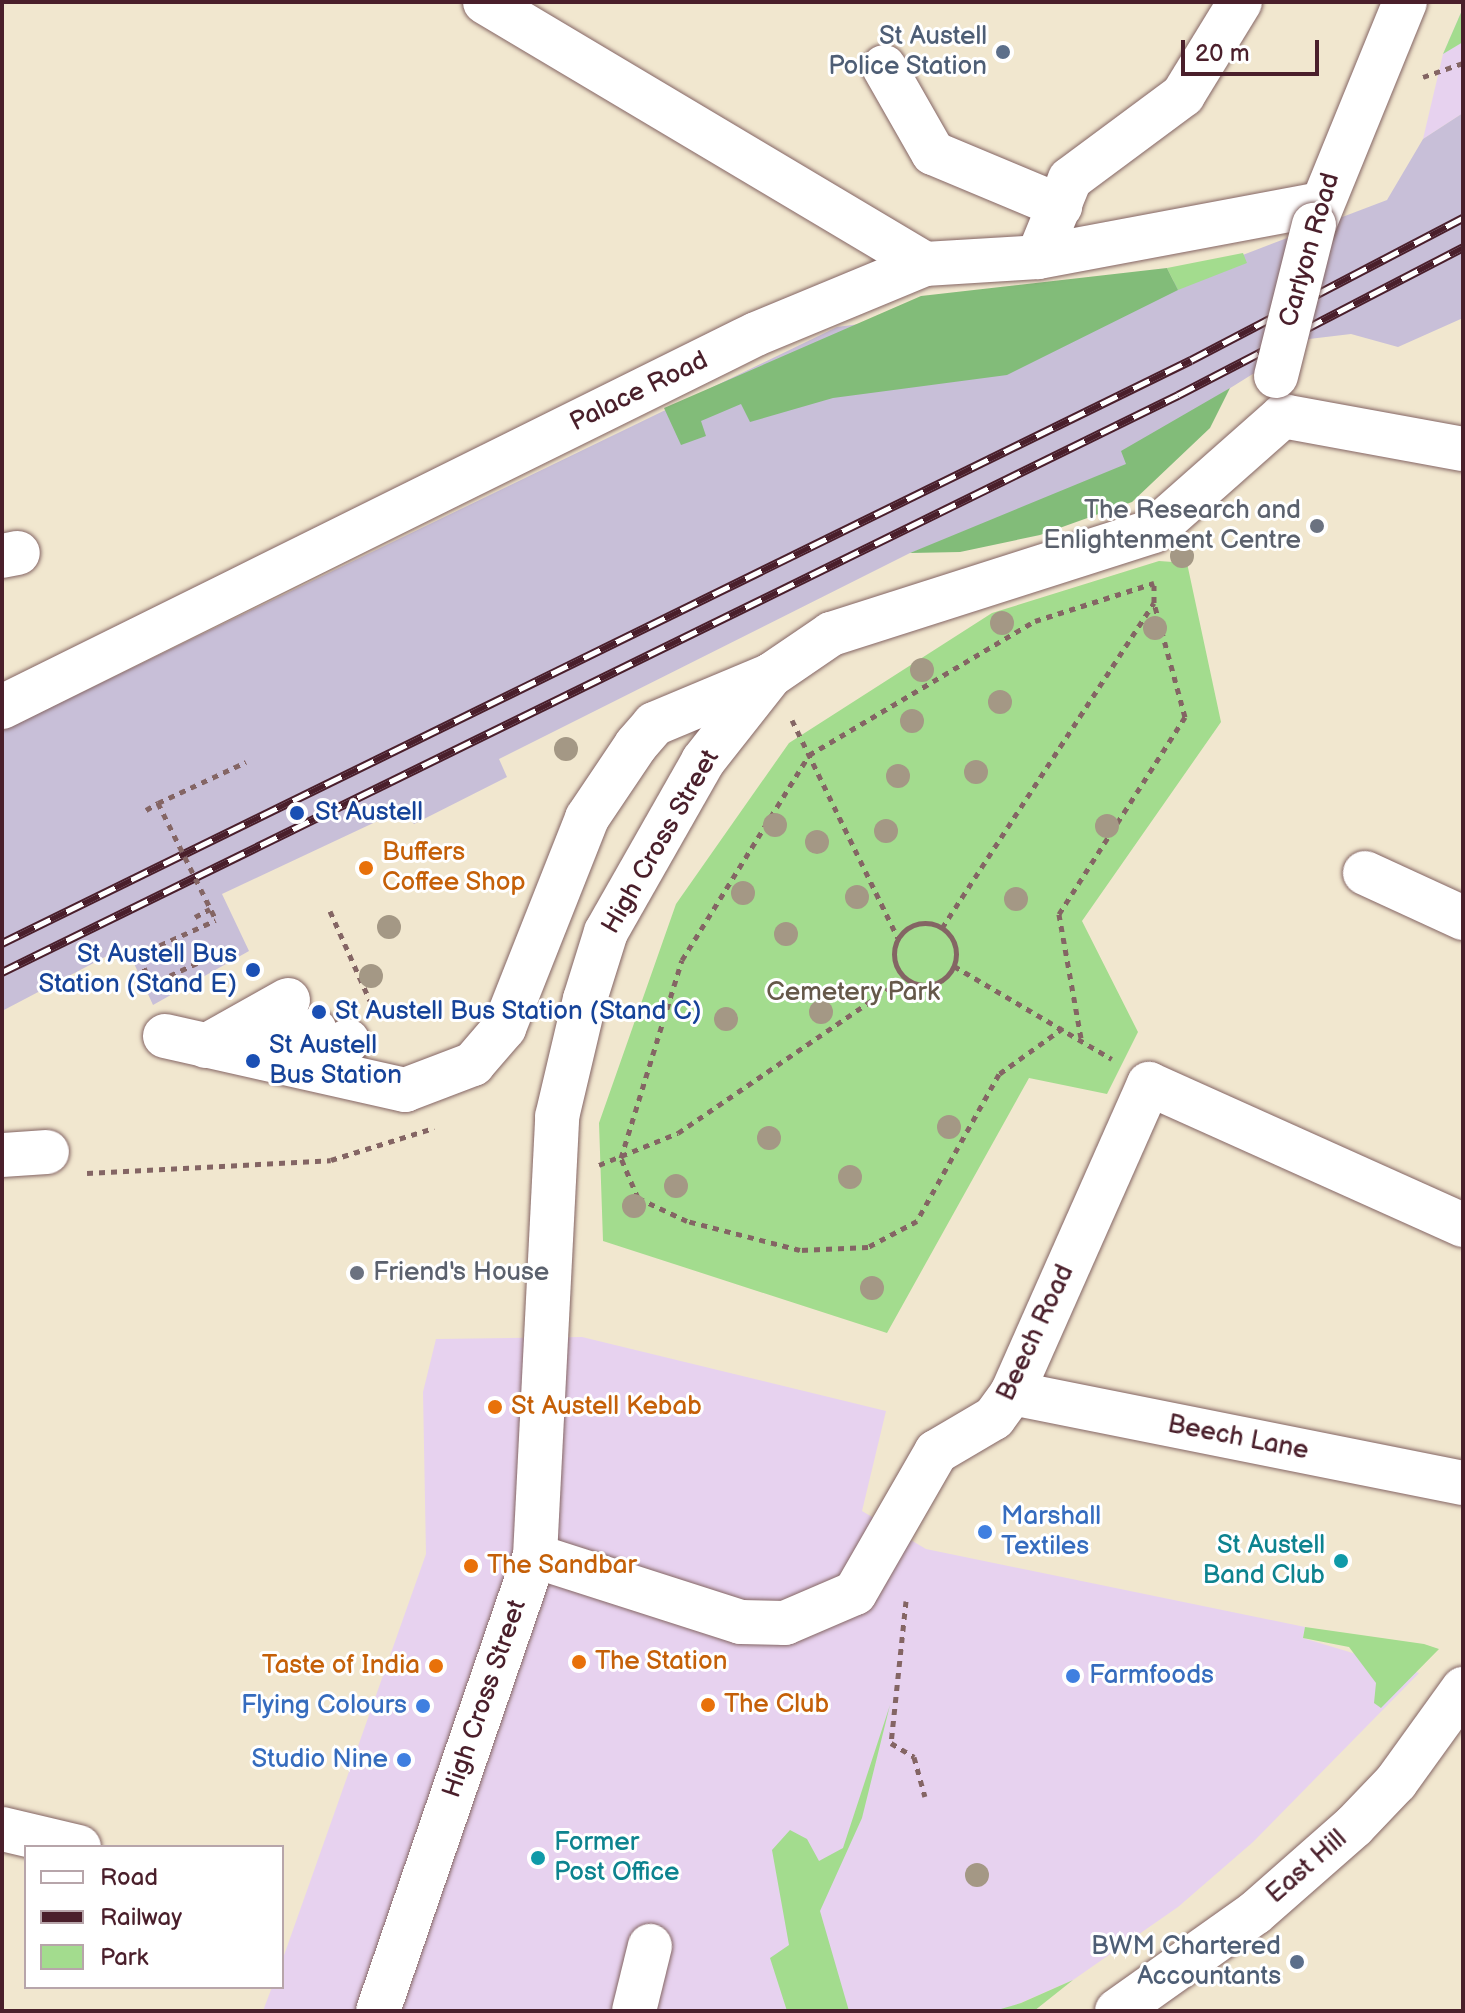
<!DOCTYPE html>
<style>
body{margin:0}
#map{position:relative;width:1465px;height:2013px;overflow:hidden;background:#f1e7cf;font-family:"Balsamiq Sans",sans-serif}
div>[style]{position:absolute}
.built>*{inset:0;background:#e7d2ef}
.industrial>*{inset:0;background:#c8bfd8}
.green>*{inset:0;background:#a3dc8e}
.forest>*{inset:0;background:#82bc79}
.path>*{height:5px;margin-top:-2.5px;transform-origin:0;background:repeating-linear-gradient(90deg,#846564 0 6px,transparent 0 12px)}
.path>.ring{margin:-2.5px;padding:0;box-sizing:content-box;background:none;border:5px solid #846564;border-radius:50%}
.roads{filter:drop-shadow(0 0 2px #846564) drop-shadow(0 0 2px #846564)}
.minor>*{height:44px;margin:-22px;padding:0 22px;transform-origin:22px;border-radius:22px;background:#fff}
.rail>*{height:9px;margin-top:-4.5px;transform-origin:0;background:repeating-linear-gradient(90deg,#fff 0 18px,#4a1f2b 0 36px);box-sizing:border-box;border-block:2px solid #4a1f2b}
.path-bridge>*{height:5px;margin-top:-2.5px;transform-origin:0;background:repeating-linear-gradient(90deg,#846564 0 6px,transparent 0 12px)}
.bridges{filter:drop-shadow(0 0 2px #846564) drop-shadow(0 0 2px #846564)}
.minor-bridge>*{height:44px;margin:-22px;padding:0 22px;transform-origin:22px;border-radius:22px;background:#fff}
.trees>*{width:24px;height:24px;margin:-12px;border-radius:50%;background:#a49885}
.dots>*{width:22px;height:22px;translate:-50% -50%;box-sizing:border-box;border:4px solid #fff;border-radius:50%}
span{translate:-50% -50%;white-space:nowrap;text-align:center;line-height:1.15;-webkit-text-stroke:6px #fff;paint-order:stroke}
.service-label{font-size:26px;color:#4e5e75}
.right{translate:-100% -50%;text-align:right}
.street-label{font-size:26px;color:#4a1f2b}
.worship-label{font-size:26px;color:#5b616d}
.left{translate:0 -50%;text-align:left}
.transit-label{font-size:26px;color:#164399}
.food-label{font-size:26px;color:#c56008}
.park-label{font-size:26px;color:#655849}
.shop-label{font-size:26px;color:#366cbe}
.culture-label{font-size:26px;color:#0d838f}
.frame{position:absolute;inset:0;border:4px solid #4a1f2b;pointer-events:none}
.legend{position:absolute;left:24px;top:1845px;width:260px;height:144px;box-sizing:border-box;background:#fff;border:2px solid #b7a5aa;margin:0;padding:10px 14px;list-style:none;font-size:24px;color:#4a1f2b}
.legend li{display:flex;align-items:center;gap:16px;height:40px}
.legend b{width:40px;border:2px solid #b7a5aa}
.scale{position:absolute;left:1181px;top:40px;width:138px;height:36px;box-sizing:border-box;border:4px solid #4a1f2b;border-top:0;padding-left:10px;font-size:24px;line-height:28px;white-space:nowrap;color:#4a1f2b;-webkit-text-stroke:6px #fff;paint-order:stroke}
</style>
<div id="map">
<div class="built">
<div style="clip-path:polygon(1463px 8px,1463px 113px,1423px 139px,1443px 54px)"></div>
<div style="clip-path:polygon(582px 1337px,886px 1411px,862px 1511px,926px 1549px,1305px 1627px,1303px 1638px,1419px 1673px,1253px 1842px,1178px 1907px,1073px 1980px,1002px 2011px,263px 2011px,272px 1987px,282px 1987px,282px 1961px,426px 1554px,423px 1392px,436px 1339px)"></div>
</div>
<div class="industrial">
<div style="clip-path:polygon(1463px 113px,1463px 318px,1398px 347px,1351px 334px,1309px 339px,1211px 400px,1121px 477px,910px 553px,499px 759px,507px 777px,414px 824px,401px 810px,222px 894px,249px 951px,153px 1005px,126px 946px,2px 1011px,2px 731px,837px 327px,1172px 282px,1387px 200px,1423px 139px)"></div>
</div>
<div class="green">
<div style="clip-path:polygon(1463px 8px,1463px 42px,1443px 54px)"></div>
<div style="clip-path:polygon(1243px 253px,1247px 263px,1178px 290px,1167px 268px)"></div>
<div style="clip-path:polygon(1159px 561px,1187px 563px,1221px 722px,1082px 921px,1138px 1032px,1107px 1094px,1029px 1078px,887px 1333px,603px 1241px,599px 1123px,676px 904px,789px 743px,992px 613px)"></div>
<div style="clip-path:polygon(1305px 1627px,1424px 1644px,1439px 1649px,1381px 1708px,1374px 1703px,1376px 1683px,1349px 1647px,1303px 1638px)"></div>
<div style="clip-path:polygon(890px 1705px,862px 1818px,820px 1911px,849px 2011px,787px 2011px,770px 1958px,789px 1945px,772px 1850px,790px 1830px,807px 1839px,819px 1861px,843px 1848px)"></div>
<div style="clip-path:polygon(1073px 1980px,1034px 2011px,994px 2011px,1021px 2003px)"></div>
</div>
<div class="forest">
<div style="clip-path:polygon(1167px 268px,1178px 290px,1007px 375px,833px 398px,750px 422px,741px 404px,701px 421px,706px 436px,681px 445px,664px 408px,921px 296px)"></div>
<div style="clip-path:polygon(1230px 388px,1210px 428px,1132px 502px,1040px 535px,960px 552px,910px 553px,1126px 464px,1121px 451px)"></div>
</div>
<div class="path">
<div style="left:1423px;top:77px;width:42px;rotate:-19.3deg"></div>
<div style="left:792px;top:720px;width:242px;rotate:64.1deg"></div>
<div style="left:158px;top:803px;width:97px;rotate:-25deg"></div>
<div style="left:330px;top:911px;width:98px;rotate:66deg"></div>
<div style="left:195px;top:917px;width:17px;rotate:-28deg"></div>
<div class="ring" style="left:894px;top:923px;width:57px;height:57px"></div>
<div style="left:942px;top:928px;width:388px;rotate:-56.9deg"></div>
<div style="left:1154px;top:603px;width:23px;rotate:-90deg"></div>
<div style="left:208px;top:958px;width:62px;rotate:155.1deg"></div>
<div style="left:152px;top:984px;width:32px;rotate:-116deg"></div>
<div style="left:138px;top:955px;width:85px;rotate:-24.2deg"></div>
<div style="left:954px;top:966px;width:183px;rotate:30.5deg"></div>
<div style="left:1063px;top:1028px;width:79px;rotate:144.3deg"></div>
<div style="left:999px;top:1074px;width:168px;rotate:119.2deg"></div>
<div style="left:917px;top:1221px;width:55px;rotate:152deg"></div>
<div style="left:868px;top:1247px;width:68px;rotate:177.5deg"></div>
<div style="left:800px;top:1250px;width:117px;rotate:-165.6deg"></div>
<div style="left:687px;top:1221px;width:54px;rotate:-154.9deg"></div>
<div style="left:638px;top:1198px;width:43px;rotate:-113deg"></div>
<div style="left:621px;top:1158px;width:207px;rotate:-72.9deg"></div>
<div style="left:682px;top:960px;width:241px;rotate:-58.2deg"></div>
<div style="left:809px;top:755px;width:263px;rotate:-30.7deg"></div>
<div style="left:1035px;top:621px;width:125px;rotate:-17.7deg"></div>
<div style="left:1081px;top:1038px;width:126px;rotate:-100.1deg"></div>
<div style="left:1059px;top:914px;width:234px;rotate:-57.4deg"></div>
<div style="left:1185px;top:717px;width:118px;rotate:-105.2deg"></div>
<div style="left:599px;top:1165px;width:85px;rotate:-22.1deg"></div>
<div style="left:678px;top:1133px;width:274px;rotate:-34.4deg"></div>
<div style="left:87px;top:1173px;width:244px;rotate:-3deg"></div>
<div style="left:331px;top:1160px;width:108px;rotate:-17.3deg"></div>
<div style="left:906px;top:1601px;width:143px;rotate:96deg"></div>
<div style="left:891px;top:1743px;width:27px;rotate:31deg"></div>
<div style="left:914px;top:1757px;width:41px;rotate:74.6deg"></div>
</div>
<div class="roads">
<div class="minor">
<div style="left:485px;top:2px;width:512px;rotate:30.77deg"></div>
<div style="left:884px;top:67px;width:99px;rotate:60.3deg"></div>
<div style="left:933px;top:153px;width:138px;rotate:22.7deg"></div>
<div style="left:1314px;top:225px;width:241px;rotate:-67.8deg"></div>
<div style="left:1038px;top:257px;width:84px;rotate:-67.7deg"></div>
<div style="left:1070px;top:179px;width:141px;rotate:-36.6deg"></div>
<div style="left:1183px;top:95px;width:109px;rotate:-58.5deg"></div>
<div style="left:1283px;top:416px;width:183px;rotate:10.4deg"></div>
<div style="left:2px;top:556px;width:16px;rotate:-11deg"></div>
<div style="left:2px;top:707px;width:841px;rotate:-26.32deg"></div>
<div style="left:756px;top:334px;width:183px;rotate:-22.5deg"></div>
<div style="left:925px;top:264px;width:113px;rotate:-3.5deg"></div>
<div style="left:1038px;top:257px;width:284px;rotate:-10.6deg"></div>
<div style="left:1365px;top:873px;width:108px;rotate:24.7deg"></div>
<div style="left:165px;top:1036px;width:246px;rotate:12.7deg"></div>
<div style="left:405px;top:1090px;width:73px;rotate:-20.9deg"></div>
<div style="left:473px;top:1064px;width:48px;rotate:-49.3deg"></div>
<div style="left:504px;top:1028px;width:226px;rotate:-68.4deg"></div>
<div style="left:587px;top:818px;width:88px;rotate:-56.1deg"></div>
<div style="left:636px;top:745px;width:28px;rotate:-49deg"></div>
<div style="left:654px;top:724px;width:125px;rotate:-22.7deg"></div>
<div style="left:206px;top:1046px;width:94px;rotate:-29.3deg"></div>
<div style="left:265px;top:1058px;width:57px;rotate:-29.2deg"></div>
<div style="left:305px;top:1067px;width:50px;rotate:-31.2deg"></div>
<div style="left:2px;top:1155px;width:45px;rotate:-3.8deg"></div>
<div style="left:1012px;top:1393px;width:460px;rotate:11.3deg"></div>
<div style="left:535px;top:1556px;width:216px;rotate:17.8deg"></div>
<div style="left:741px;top:1622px;width:44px;rotate:1.3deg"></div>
<div style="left:785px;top:1623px;width:76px;rotate:-23.2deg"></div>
<div style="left:855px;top:1593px;width:163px;rotate:-60.1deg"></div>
<div style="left:936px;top:1452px;width:67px;rotate:-30.4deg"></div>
<div style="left:994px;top:1418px;width:31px;rotate:-54deg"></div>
<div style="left:1012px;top:1393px;width:338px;rotate:-66.1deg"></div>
<div style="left:1149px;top:1084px;width:344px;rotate:24.2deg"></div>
<div style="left:2px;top:1829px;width:79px;rotate:13.2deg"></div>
<div style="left:378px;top:2011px;width:481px;rotate:-71deg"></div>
<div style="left:535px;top:1556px;width:440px;rotate:-87.1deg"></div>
<div style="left:557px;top:1117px;width:121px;rotate:-76.7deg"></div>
<div style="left:585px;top:999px;width:70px;rotate:-72.6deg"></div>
<div style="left:606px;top:932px;width:197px;rotate:-60.4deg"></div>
<div style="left:703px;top:761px;width:110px;rotate:-51.7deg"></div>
<div style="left:771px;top:675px;width:73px;rotate:-34.3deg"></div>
<div style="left:831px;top:634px;width:338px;rotate:-17.7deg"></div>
<div style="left:1153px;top:531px;width:174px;rotate:-41.5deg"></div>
<div style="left:634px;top:2011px;width:67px;rotate:-76.2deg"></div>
<div style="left:1117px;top:2011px;width:169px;rotate:-35.4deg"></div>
<div style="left:1255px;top:1913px;width:132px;rotate:-41.3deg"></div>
<div style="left:1354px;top:1826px;width:61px;rotate:-46.3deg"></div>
<div style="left:1396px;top:1782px;width:115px;rotate:-54.2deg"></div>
</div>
</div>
<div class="rail">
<div style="left:2px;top:943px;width:1324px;rotate:-26.12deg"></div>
<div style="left:1191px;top:360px;width:307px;rotate:-27.6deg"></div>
<div style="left:2px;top:972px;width:1310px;rotate:-26.13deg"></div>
<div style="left:1178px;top:395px;width:321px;rotate:-27.4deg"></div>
</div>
<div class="path-bridge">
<div style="left:146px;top:810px;width:14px;rotate:-30deg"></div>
<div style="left:158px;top:803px;width:131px;rotate:63.6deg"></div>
</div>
<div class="bridges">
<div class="minor-bridge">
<div style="left:1276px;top:376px;width:156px;rotate:-75.9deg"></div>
</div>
</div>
<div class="trees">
<div style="left:1182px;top:556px"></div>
<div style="left:1002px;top:623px"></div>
<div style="left:1155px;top:628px"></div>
<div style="left:922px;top:670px"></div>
<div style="left:1000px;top:702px"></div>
<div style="left:912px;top:721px"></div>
<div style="left:566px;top:749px"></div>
<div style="left:976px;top:772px"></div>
<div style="left:898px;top:776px"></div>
<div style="left:775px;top:825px"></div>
<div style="left:1107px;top:826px"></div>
<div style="left:886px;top:831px"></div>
<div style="left:817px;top:842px"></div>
<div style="left:743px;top:893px"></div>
<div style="left:857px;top:897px"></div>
<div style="left:1016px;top:899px"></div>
<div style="left:389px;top:927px"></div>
<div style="left:786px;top:934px"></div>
<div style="left:371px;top:976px"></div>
<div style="left:821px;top:1012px"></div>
<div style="left:726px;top:1019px"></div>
<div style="left:949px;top:1127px"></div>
<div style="left:769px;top:1138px"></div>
<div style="left:850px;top:1177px"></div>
<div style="left:676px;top:1186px"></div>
<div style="left:634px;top:1206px"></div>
<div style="left:872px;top:1288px"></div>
<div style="left:977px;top:1875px"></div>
</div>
<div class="dots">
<div style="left:1003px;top:52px;background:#5c6f8a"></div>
<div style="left:1317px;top:526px;background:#6b7280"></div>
<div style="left:297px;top:813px;background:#1a4fb4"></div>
<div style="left:366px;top:868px;background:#e8710a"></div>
<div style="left:253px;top:970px;background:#1a4fb4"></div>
<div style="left:319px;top:1012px;background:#1a4fb4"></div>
<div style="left:253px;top:1061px;background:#1a4fb4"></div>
<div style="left:357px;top:1273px;background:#6b7280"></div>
<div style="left:495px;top:1407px;background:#e8710a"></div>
<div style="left:985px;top:1532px;background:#3f7fe0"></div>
<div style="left:1341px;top:1561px;background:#0f9aa8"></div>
<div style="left:471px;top:1566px;background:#e8710a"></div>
<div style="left:579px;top:1662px;background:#e8710a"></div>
<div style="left:436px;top:1666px;background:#e8710a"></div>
<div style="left:1073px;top:1676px;background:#3f7fe0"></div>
<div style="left:708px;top:1705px;background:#e8710a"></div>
<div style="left:423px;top:1706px;background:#3f7fe0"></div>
<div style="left:404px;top:1760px;background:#3f7fe0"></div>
<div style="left:538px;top:1858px;background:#0f9aa8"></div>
<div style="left:1297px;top:1962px;background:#5c6f8a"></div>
</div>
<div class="service-label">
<span class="right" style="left:987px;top:52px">St Austell<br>Police Station</span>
<span class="right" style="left:1281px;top:1962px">BWM Chartered<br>Accountants</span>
</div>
<div class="street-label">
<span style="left:1310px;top:250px;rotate:-74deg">Carlyon Road</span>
<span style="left:639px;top:392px;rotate:-26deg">Palace Road</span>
<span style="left:661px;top:842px;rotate:-60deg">High Cross Street</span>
<span style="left:1036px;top:1333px;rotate:-65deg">Beech Road</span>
<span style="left:1238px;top:1438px;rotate:11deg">Beech Lane</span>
<span style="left:485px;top:1699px;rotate:-71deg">High Cross Street</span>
<span style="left:1307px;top:1867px;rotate:-41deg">East Hill</span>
</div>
<div class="worship-label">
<span class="right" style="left:1301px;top:526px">The Research and<br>Enlightenment Centre</span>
<span class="left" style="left:373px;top:1273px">Friend's House</span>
</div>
<div class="transit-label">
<span class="left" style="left:315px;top:813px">St Austell</span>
<span class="right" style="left:237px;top:970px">St Austell Bus<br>Station (Stand E)</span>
<span class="left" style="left:335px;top:1012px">St Austell Bus Station (Stand C)</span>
<span class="left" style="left:269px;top:1061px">St Austell<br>Bus Station</span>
</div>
<div class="food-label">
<span class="left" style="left:382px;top:868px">Buffers<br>Coffee Shop</span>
<span class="left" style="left:511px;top:1407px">St Austell Kebab</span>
<span class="left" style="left:487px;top:1566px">The Sandbar</span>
<span class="left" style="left:595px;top:1662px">The Station</span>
<span class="right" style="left:420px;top:1666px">Taste of India</span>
<span class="left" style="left:724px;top:1705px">The Club</span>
</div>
<div class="park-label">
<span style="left:853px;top:993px">Cemetery Park</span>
</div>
<div class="shop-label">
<span class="left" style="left:1001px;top:1532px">Marshall<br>Textiles</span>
<span class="left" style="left:1089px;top:1676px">Farmfoods</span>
<span class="right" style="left:407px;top:1706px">Flying Colours</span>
<span class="right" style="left:388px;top:1760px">Studio Nine</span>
</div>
<div class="culture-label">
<span class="right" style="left:1325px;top:1561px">St Austell<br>Band Club</span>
<span class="left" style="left:554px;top:1858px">Former<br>Post Office</span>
</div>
<div class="frame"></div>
<ul class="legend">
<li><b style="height:10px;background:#fff"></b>Road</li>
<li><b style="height:10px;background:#4a1f2b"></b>Railway</li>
<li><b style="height:22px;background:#a3dc8e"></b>Park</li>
</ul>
<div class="scale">20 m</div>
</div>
